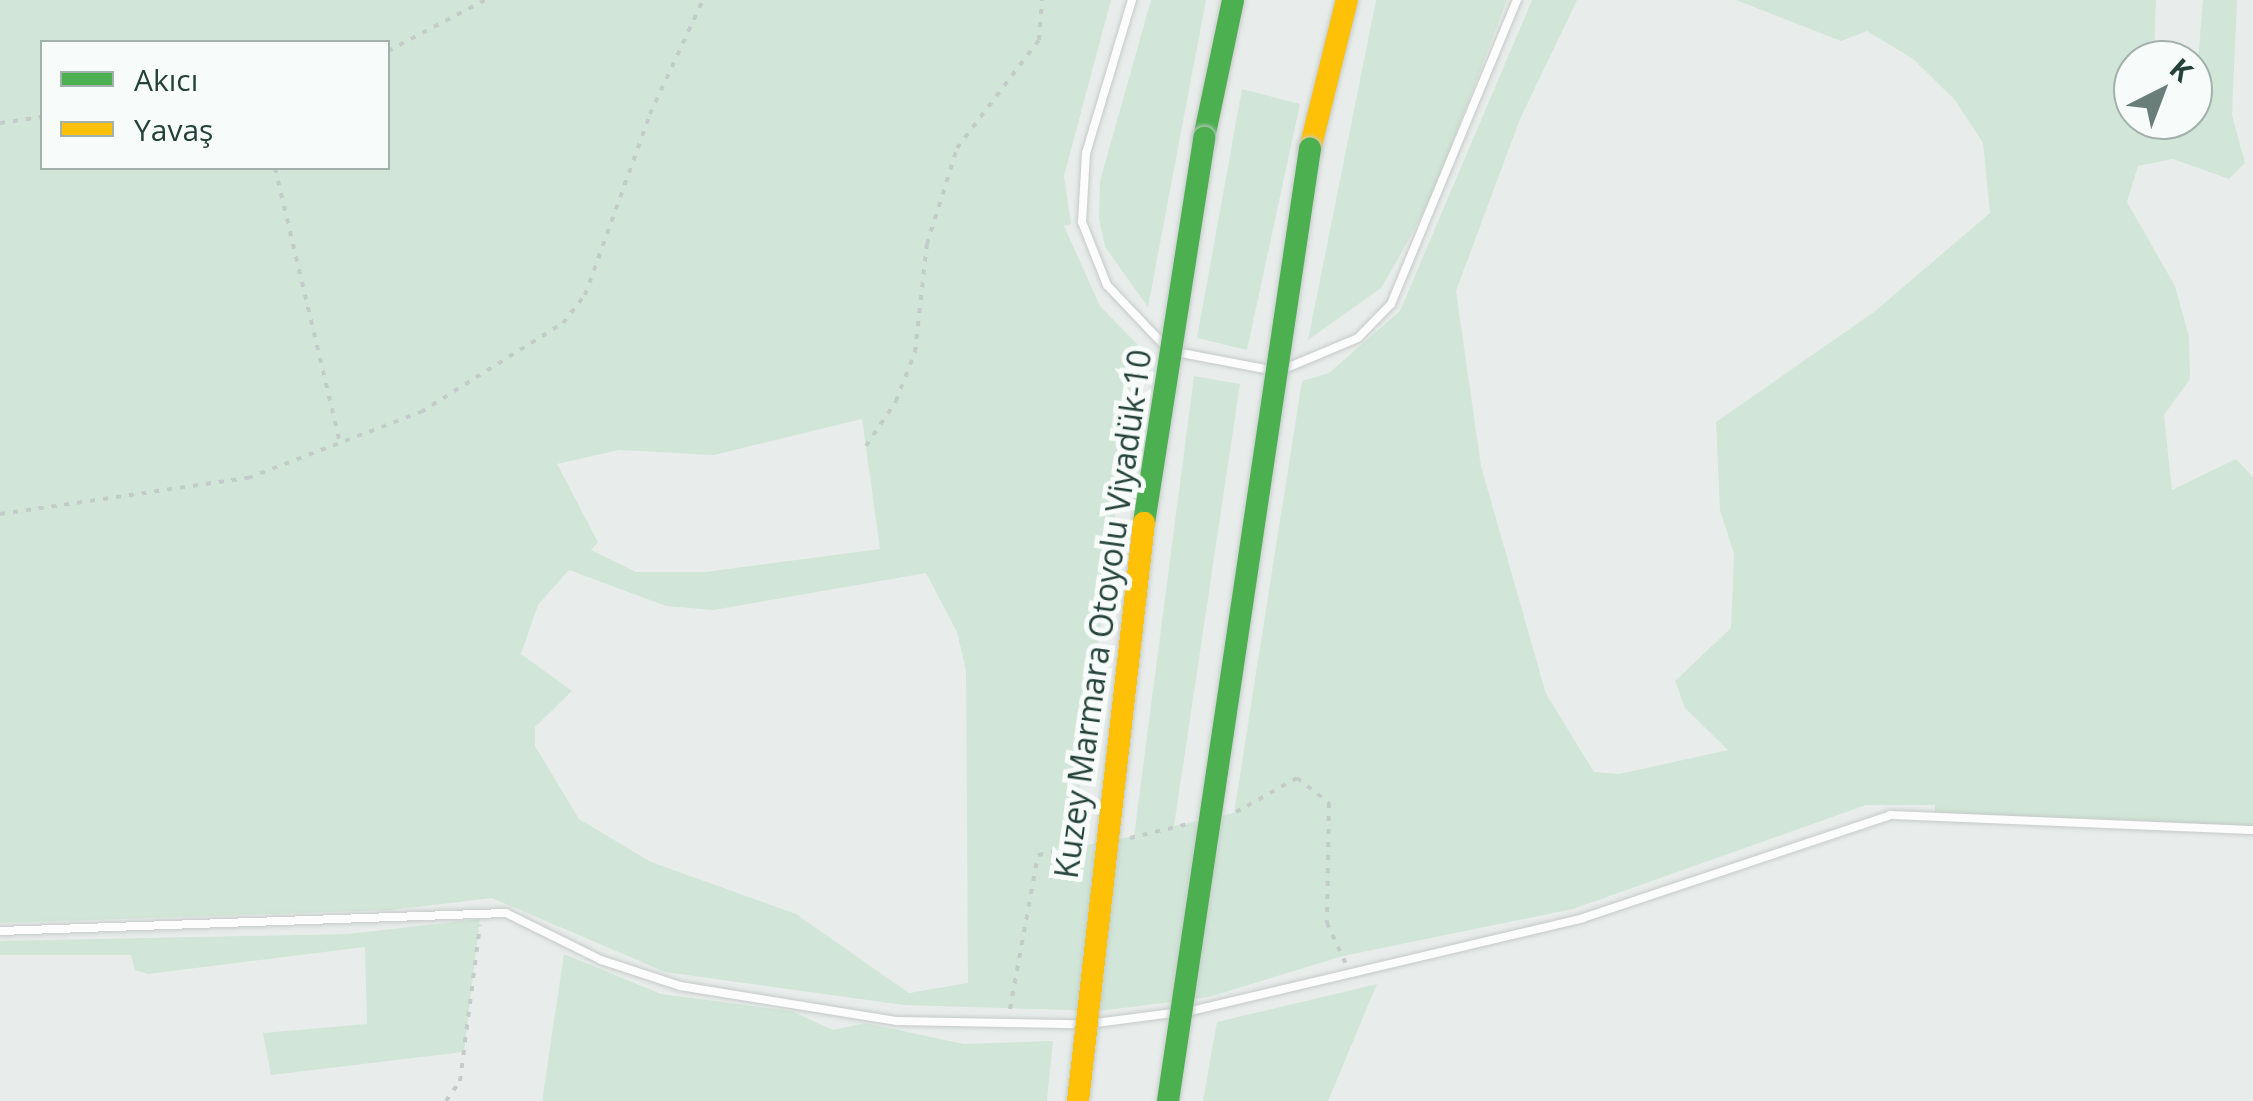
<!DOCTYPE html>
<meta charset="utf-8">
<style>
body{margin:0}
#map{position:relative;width:2253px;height:1101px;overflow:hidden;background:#e8edeb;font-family:"Open Sans",sans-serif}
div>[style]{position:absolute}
.green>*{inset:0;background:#d1e6d8}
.path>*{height:4px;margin-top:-2px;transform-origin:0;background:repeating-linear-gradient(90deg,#c3ccca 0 5px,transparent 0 13px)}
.roads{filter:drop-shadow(0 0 2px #c5cac8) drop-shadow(0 0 2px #c5cac8)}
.lane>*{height:8px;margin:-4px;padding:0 4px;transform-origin:4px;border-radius:4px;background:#fcfcfc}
.fast>*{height:22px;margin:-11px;padding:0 11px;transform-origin:11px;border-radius:11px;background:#4caf50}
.slow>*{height:22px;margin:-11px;padding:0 11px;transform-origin:11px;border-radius:11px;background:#ffc107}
.bridges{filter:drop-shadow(0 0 2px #c3ccc9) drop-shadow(0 0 2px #c3ccc9)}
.fast-bridge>*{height:22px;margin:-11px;padding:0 11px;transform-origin:11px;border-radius:11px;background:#4caf50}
.slow-bridge>*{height:22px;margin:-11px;padding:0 11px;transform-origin:11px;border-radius:11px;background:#ffc107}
span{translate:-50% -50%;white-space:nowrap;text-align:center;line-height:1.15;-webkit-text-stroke:10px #f7fbf9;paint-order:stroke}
.street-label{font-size:32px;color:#24423a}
.legend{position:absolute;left:40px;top:40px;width:350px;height:130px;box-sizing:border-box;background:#f7fbf9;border:2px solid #a3b1ad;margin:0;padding:12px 18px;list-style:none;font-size:30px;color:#24423a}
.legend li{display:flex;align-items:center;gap:20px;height:50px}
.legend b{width:50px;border:2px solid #a3b1ad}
.north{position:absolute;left:2113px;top:40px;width:100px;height:100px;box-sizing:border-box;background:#f7fbf9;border:2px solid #a3b1ad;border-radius:50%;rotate:42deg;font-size:28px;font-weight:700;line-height:40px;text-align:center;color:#24423a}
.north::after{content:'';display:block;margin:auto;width:35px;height:45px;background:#697e78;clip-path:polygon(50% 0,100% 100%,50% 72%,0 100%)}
</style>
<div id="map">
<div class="green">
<div style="clip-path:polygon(evenodd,0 0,1111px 0,1064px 176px,1071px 224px,1064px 226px,1100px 306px,1137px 344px,1072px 848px,1134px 836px,1194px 376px,1240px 384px,1174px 826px,1234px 813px,1302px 381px,1329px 373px,1400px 311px,1532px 0,1577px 0,1520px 119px,1456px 291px,1481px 466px,1546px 694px,1594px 772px,1619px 774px,1728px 750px,1685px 708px,1675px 681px,1731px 628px,1734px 554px,1720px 510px,1716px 422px,1874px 312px,1990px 213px,1983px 143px,1955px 100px,1913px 59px,1867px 31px,1841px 41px,1736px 0,2156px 0,2154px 60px,2133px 60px,2133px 120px,2193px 120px,2203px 0,2237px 0,2232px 115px,2245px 163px,2229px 179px,2173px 159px,2138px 166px,2127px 202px,2175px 286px,2189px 337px,2190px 379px,2164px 415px,2172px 490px,2236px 459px,2253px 477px,2253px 830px,1935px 817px,1935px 805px,1866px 805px,1573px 909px,1343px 956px,1209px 997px,1100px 1011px,904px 1005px,665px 972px,492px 898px,391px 910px,0 923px,0 0,42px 42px,388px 42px,388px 168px,42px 168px,42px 42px,0 0,862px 419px,880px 549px,705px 572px,636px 572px,591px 550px,598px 542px,557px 464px,619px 450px,714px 455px,862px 419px,0 0,569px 570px,666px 606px,713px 610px,926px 573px,957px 632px,966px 671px,968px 983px,909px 993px,796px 914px,651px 862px,579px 819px,535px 746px,535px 727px,572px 691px,521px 654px,538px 605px,569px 570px)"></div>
<div style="clip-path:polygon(1151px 0,1206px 0,1148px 307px,1105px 247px,1099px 218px,1100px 181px)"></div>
<div style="clip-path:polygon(1376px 0,1507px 0,1432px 197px,1394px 266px,1381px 288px,1308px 340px)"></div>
<div style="clip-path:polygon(1242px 89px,1300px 104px,1247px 350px,1197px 338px)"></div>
<div style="clip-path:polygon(480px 919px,464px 1052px,271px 1075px,263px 1033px,367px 1024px,365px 947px,148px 974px,135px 970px,131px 955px,0 955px,0 941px,347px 934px)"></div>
<div style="clip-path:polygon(564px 954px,661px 994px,791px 1011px,833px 1030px,865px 1023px,964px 1044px,1053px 1041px,1047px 1101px,542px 1101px)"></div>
<div style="clip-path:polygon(1377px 984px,1328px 1101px,1203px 1101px,1217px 1022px)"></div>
</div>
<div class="path">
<div style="left:388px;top:51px;width:110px;rotate:-27.7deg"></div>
<div style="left:0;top:123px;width:42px;rotate:-8.1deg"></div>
<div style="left:275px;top:168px;width:283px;rotate:76.7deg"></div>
<div style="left:866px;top:446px;width:54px;rotate:-56.3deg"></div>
<div style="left:896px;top:401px;width:53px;rotate:-68.8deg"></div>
<div style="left:915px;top:352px;width:109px;rotate:-83.7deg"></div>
<div style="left:927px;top:244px;width:101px;rotate:-72.6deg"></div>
<div style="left:957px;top:148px;width:136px;rotate:-52.8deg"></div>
<div style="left:1039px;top:40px;width:40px;rotate:-85.7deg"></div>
<div style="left:0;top:514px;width:251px;rotate:-8.3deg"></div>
<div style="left:248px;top:478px;width:185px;rotate:-20.9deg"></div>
<div style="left:421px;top:412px;width:168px;rotate:-32.1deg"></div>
<div style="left:563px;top:323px;width:36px;rotate:-52deg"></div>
<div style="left:585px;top:295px;width:192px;rotate:-70.2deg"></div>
<div style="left:650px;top:114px;width:126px;rotate:-65.1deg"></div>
<div style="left:1236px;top:812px;width:70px;rotate:-29.1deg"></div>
<div style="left:1297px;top:778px;width:41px;rotate:38deg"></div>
<div style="left:1329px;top:803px;width:120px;rotate:91deg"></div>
<div style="left:1327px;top:923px;width:45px;rotate:65.1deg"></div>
<div style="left:1130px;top:838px;width:60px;rotate:-13.6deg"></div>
<div style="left:1010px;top:1009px;width:157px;rotate:-79.7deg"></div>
<div style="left:1038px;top:855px;width:49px;rotate:-10.6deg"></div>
<div style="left:446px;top:1101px;width:24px;rotate:-55deg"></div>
<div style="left:460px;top:1081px;width:157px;rotate:-82.7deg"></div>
</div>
<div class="roads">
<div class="lane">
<div style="left:1132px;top:0;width:160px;rotate:106.7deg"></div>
<div style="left:1086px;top:153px;width:69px;rotate:93.3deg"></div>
<div style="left:1082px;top:222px;width:68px;rotate:68.4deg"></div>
<div style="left:1107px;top:285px;width:83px;rotate:46.5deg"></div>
<div style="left:1176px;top:352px;width:96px;rotate:10.8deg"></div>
<div style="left:1284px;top:369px;width:80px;rotate:-22.7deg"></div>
<div style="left:1358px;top:338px;width:47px;rotate:-45.9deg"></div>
<div style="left:1391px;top:304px;width:329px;rotate:-67.5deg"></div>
<div style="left:0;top:931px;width:506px;rotate:-2.04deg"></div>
<div style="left:506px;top:913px;width:106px;rotate:26.3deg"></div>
<div style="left:601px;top:960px;width:83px;rotate:18.2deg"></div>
<div style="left:680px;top:986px;width:220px;rotate:9.2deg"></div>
<div style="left:897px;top:1021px;width:180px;rotate:1deg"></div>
<div style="left:1191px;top:1011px;width:403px;rotate:-13.3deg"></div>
<div style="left:1583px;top:918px;width:324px;rotate:-18.5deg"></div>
<div style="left:1890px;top:815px;width:363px;rotate:2.4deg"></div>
<div style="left:1096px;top:1023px;width:77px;rotate:-7.5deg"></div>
</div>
<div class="fast">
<div style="left:1204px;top:138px;width:141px;rotate:-78.1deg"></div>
</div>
<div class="slow">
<div style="left:1310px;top:149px;width:154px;rotate:-76.1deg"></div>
</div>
</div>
<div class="bridges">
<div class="fast-bridge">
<div style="left:1144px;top:523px;width:390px;rotate:-81.1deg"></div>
<div style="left:1168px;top:1101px;width:963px;rotate:-81.52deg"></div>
</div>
<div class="slow-bridge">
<div style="left:1078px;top:1101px;width:582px;rotate:-83.49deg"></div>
</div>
</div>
<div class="street-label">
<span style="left:1103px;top:614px;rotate:-82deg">Kuzey Marmara Otoyolu Viyadük-10</span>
</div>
<ul class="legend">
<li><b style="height:12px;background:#4caf50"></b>Akıcı</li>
<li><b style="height:12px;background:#ffc107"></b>Yavaş</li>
</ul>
<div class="north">K</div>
</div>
